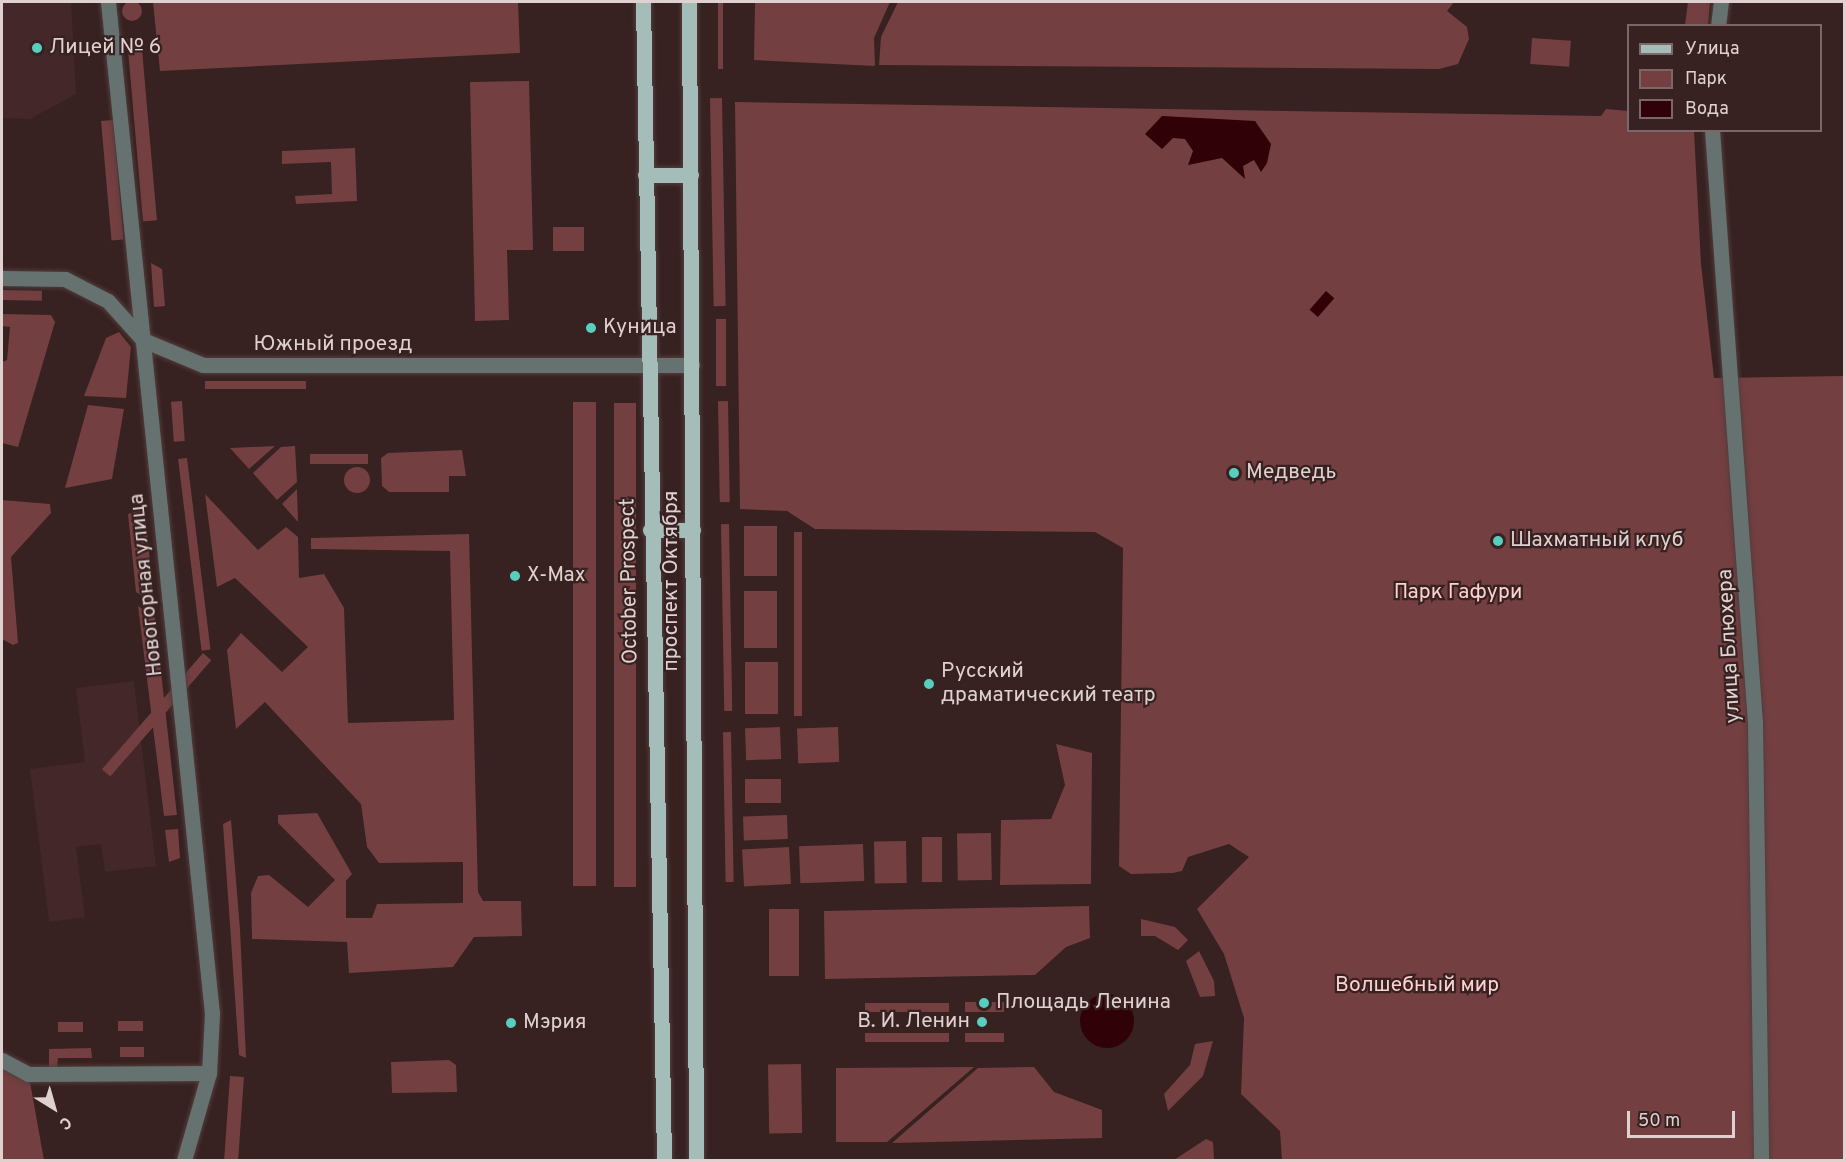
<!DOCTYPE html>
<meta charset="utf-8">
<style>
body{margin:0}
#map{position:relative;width:1846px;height:1162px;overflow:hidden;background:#372121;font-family:Overpass,sans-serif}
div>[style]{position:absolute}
.built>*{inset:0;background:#442728}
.green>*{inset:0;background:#743f40;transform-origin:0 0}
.round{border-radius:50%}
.water>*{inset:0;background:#300107;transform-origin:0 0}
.roads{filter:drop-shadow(0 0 2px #523d3d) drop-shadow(0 0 2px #523d3d)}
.minor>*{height:15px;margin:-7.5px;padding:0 7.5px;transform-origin:7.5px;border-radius:7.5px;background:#667270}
.major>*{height:15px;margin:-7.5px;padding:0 7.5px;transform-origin:7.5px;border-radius:7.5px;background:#a4bdb9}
.dots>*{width:16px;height:16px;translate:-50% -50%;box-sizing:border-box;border:3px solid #372121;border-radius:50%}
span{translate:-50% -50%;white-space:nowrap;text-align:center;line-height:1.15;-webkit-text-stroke:4.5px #372121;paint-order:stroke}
.poi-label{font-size:21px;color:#e0d1d1}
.left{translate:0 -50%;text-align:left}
.right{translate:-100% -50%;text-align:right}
.street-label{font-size:21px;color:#e0d1d1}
.park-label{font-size:21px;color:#fdd1d0}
.frame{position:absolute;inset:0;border:3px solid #e0d1d1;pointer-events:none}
.legend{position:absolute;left:1627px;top:24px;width:195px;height:108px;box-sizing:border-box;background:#372121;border:2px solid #7b6767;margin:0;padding:8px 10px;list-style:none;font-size:18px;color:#e0d1d1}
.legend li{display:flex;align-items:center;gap:12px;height:30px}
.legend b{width:30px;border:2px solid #7b6767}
.north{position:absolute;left:24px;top:1078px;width:60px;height:60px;-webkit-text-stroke:4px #372121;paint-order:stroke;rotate:143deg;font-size:16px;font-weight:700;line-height:24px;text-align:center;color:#e0d1d1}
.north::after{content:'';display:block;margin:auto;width:21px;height:27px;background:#e0d1d1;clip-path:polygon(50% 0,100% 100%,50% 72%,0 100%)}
.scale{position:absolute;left:1627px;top:1111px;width:108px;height:27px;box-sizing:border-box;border:3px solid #e0d1d1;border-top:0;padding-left:8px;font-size:18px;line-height:21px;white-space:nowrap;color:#e0d1d1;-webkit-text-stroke:4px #372121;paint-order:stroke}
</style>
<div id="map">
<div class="built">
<div style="clip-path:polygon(2px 2px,71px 2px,76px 94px,30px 119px,2px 118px)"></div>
<div style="clip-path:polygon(134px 681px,156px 866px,105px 872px,101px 844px,76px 847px,85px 917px,49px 922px,30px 769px,85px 762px,76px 688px)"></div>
</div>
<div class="green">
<div class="round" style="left:122px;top:1px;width:20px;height:20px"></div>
<div style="clip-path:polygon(153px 2px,518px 2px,520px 53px,160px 71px)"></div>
<div style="left:718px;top:2px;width:5px;height:67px"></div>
<div style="clip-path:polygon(755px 2px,890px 2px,874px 38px,875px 66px,754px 60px)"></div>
<div style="clip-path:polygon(898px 2px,1454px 2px,1447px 11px,1467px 27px,1469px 39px,1458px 64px,1439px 69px,879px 65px,881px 37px)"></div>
<div style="clip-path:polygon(1688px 2px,1710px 2px,1708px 25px,1685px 25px)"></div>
<div style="left:141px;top:38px;width:183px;height:14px;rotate:85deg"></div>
<div style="left:1532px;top:38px;width:39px;height:26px;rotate:4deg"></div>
<div style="clip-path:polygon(529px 81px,533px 250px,507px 250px,509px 320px,475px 321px,470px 82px)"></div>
<div style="left:722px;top:98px;width:208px;height:12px;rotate:89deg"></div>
<div style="clip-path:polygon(735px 102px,1601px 116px,1606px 109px,1628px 111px,1628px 130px,1694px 131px,1701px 264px,1714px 378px,1844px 376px,1844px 1160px,1282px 1160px,1280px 1131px,1241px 1094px,1244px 1018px,1224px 954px,1197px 909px,1249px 857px,1229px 844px,1188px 857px,1182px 871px,1173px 873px,1131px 874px,1119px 866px,1123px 548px,1095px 532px,815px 529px,787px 511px,740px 509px)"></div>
<div style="left:113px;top:120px;width:120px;height:12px;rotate:85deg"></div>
<div style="clip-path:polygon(355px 148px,357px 201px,296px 204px,295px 196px,332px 194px,331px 162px,282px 164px,282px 151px)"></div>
<div style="left:553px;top:227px;width:31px;height:24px"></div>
<div style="clip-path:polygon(151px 263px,162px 269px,165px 306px,154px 307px)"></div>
<div style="left:2px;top:290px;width:40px;height:10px;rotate:1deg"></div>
<div style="clip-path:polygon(2px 314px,51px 315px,55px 322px,18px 447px,2px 443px,2px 362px,7px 360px,10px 327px,2px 326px)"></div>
<div style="left:716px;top:319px;width:10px;height:67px"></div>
<div style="clip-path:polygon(119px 332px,131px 347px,126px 398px,84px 396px,106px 338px)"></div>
<div style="left:306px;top:381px;width:8px;height:101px;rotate:90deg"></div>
<div style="left:182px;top:401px;width:40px;height:11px;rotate:86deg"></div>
<div style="left:728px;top:401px;width:101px;height:10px;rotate:89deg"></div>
<div style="left:573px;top:402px;width:23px;height:484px"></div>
<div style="left:614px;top:403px;width:22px;height:484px"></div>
<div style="clip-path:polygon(88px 405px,124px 409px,112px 479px,65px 488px)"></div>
<div style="clip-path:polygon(275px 446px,249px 469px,230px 448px)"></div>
<div style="clip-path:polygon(295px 446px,297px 482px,277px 500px,253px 473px,281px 447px)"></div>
<div style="clip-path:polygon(462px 450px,466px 476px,449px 476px,449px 492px,389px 492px,382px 486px,381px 458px,388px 453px)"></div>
<div style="left:368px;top:454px;width:10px;height:58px;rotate:90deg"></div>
<div style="left:187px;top:458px;width:193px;height:9px;rotate:83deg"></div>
<div class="round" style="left:344px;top:467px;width:26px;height:26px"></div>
<div style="clip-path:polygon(297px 489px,298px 522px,282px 504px)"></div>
<div style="clip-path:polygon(205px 494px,258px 550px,286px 527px,298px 537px,299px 578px,324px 574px,344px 608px,348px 723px,454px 720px,450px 551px,311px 549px,311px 538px,469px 534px,478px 892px,483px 901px,521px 901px,522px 936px,474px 937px,453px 967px,349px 973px,347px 942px,252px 939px,251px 893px,258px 876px,269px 875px,308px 907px,335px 880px,278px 823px,278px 815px,317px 813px,352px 874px,346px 881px,346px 918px,372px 918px,377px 904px,463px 903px,463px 862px,379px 863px,367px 847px,361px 804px,265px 702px,236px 729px,227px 650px,241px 633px,282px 672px,308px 647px,235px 578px,217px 587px)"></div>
<div style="clip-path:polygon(2px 500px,50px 504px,51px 513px,11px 557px,18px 643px,13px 645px,2px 639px)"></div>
<div style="clip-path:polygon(142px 501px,145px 509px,154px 605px,136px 592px,128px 514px,137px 511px)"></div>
<div style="left:729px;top:524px;width:187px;height:8px;rotate:89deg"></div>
<div style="left:777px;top:526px;width:50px;height:33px;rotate:90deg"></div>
<div style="left:794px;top:532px;width:8px;height:184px"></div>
<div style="left:744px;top:591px;width:33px;height:57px"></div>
<div style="clip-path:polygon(138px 606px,155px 618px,177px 815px,164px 816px)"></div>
<div style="left:203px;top:653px;width:11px;height:154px;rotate:41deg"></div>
<div style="left:745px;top:662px;width:33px;height:52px"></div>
<div style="left:780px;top:727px;width:32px;height:35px;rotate:88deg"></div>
<div style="left:838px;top:727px;width:35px;height:41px;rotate:88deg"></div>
<div style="left:731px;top:732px;width:150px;height:8px;rotate:89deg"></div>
<div style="clip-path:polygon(1056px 744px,1092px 753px,1091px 884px,1000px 885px,1001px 820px,1051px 819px,1065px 785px)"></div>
<div style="left:781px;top:779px;width:24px;height:36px;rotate:90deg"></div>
<div style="left:787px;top:815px;width:24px;height:44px;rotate:88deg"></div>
<div style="clip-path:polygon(231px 820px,240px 929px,246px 1058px,239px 1055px,223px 824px)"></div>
<div style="clip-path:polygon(178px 829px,180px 858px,169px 862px,165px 830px)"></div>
<div style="left:991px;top:833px;width:47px;height:34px;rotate:89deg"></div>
<div style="left:922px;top:837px;width:20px;height:45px"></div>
<div style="left:906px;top:841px;width:42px;height:32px;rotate:89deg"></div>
<div style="left:863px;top:844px;width:37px;height:64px;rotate:88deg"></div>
<div style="left:789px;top:847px;width:37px;height:47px;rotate:87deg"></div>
<div style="clip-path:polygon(1089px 906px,1090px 938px,1066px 947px,1035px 975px,825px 979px,824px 911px)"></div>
<div style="left:769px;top:909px;width:30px;height:67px"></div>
<div style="clip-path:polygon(1141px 919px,1175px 927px,1188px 940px,1178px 950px,1155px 936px,1141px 936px)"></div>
<div style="clip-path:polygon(1199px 951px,1214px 981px,1215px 996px,1200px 997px,1186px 961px)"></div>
<div style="left:965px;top:1002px;width:39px;height:10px"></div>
<div style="left:949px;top:1003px;width:9px;height:84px;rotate:90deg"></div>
<div style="left:118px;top:1021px;width:25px;height:10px"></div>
<div style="left:58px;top:1022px;width:25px;height:10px"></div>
<div style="left:949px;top:1033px;width:9px;height:84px;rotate:90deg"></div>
<div style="left:965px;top:1033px;width:39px;height:9px"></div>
<div style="clip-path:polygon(1213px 1041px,1203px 1076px,1168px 1111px,1164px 1094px,1190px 1065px,1195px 1044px)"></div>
<div style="left:120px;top:1047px;width:24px;height:10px"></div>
<div style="clip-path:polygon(91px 1048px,92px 1058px,58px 1058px,57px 1067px,49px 1067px,49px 1049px)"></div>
<div style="clip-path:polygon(449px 1060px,456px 1065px,457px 1092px,392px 1093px,391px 1062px)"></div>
<div style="left:801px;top:1064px;width:69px;height:33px;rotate:89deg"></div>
<div style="clip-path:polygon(2px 1066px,30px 1082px,44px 1160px,2px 1160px)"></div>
<div style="clip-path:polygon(974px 1067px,887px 1142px,836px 1142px,836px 1068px)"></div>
<div style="clip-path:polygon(1034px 1067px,1054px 1092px,1102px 1110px,1102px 1138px,892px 1143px,978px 1068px)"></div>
<div style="left:230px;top:1076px;width:14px;height:87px;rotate:4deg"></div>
<div style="clip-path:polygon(1206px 1139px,1213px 1142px,1214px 1160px,1174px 1160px)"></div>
</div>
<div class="water">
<div style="clip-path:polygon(1162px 116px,1255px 121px,1271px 144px,1267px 163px,1261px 172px,1254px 160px,1243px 166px,1245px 179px,1222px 158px,1188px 165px,1193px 151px,1185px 139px,1173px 138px,1162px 149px,1145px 134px)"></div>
<div style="left:1326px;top:291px;width:11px;height:25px;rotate:41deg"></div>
<div class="round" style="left:1080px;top:994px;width:54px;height:54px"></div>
</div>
<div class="roads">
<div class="minor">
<div style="left:108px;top:2px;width:1017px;rotate:84.13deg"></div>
<div style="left:212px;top:1014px;width:59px;rotate:92.9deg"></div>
<div style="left:209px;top:1073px;width:91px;rotate:106deg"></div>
<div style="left:1718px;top:26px;width:24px;rotate:-83deg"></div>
<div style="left:1712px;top:130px;width:594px;rotate:85.85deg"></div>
<div style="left:1755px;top:722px;width:438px;rotate:89.2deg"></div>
<div style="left:2px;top:278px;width:63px;rotate:0.9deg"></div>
<div style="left:65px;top:279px;width:48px;rotate:27.1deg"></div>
<div style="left:108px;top:301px;width:52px;rotate:48.1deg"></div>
<div style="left:143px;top:340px;width:65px;rotate:22.6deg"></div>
<div style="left:203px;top:365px;width:489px"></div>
<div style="left:2px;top:1060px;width:30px;rotate:28deg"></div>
<div style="left:28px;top:1074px;width:181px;rotate:-0.3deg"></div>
</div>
<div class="major">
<div style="left:643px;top:2px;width:1158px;rotate:88.96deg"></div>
<div style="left:689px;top:2px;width:1158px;rotate:89.65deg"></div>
<div style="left:645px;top:175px;width:46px"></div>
<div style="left:650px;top:530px;width:43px"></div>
</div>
</div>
<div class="dots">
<div style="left:37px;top:48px;background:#58cebf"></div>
<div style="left:591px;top:328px;background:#58cebf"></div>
<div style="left:1234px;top:473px;background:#58cebf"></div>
<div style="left:1498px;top:541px;background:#58cebf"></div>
<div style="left:515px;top:576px;background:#58cebf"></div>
<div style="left:929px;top:684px;background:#58cebf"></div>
<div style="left:984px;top:1003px;background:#58cebf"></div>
<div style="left:982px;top:1022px;background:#58cebf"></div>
<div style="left:511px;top:1023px;background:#58cebf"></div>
</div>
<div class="poi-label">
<span class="left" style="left:49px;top:48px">Лицей № 6</span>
<span class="left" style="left:603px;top:328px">Куница</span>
<span class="left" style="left:1246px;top:473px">Медведь</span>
<span class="left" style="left:1510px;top:541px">Шахматный клуб</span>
<span class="left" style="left:527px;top:576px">X-Max</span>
<span class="left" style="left:941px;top:684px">Русский<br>драматический театр</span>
<span class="left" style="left:996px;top:1003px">Площадь Ленина</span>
<span class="right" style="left:970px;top:1022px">В. И. Ленин</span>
<span class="left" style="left:523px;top:1023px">Мэрия</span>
</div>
<div class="street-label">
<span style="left:333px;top:345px">Южный проезд</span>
<span style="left:630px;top:581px;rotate:-91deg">October Prospect</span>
<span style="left:672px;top:581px;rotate:-90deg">проспект Октября</span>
<span style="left:147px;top:585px;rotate:-96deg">Новогорная улица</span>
<span style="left:1730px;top:646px;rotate:-93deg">улица Блюхера</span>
</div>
<div class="park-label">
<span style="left:1458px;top:593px">Парк Гафури</span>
<span style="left:1417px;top:986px">Волшебный мир</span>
</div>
<div class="frame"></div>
<ul class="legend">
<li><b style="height:8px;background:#a4bdb9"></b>Улица</li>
<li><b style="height:16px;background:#743f40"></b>Парк</li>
<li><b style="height:16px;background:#300107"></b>Вода</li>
</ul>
<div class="north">С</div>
<div class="scale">50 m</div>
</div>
